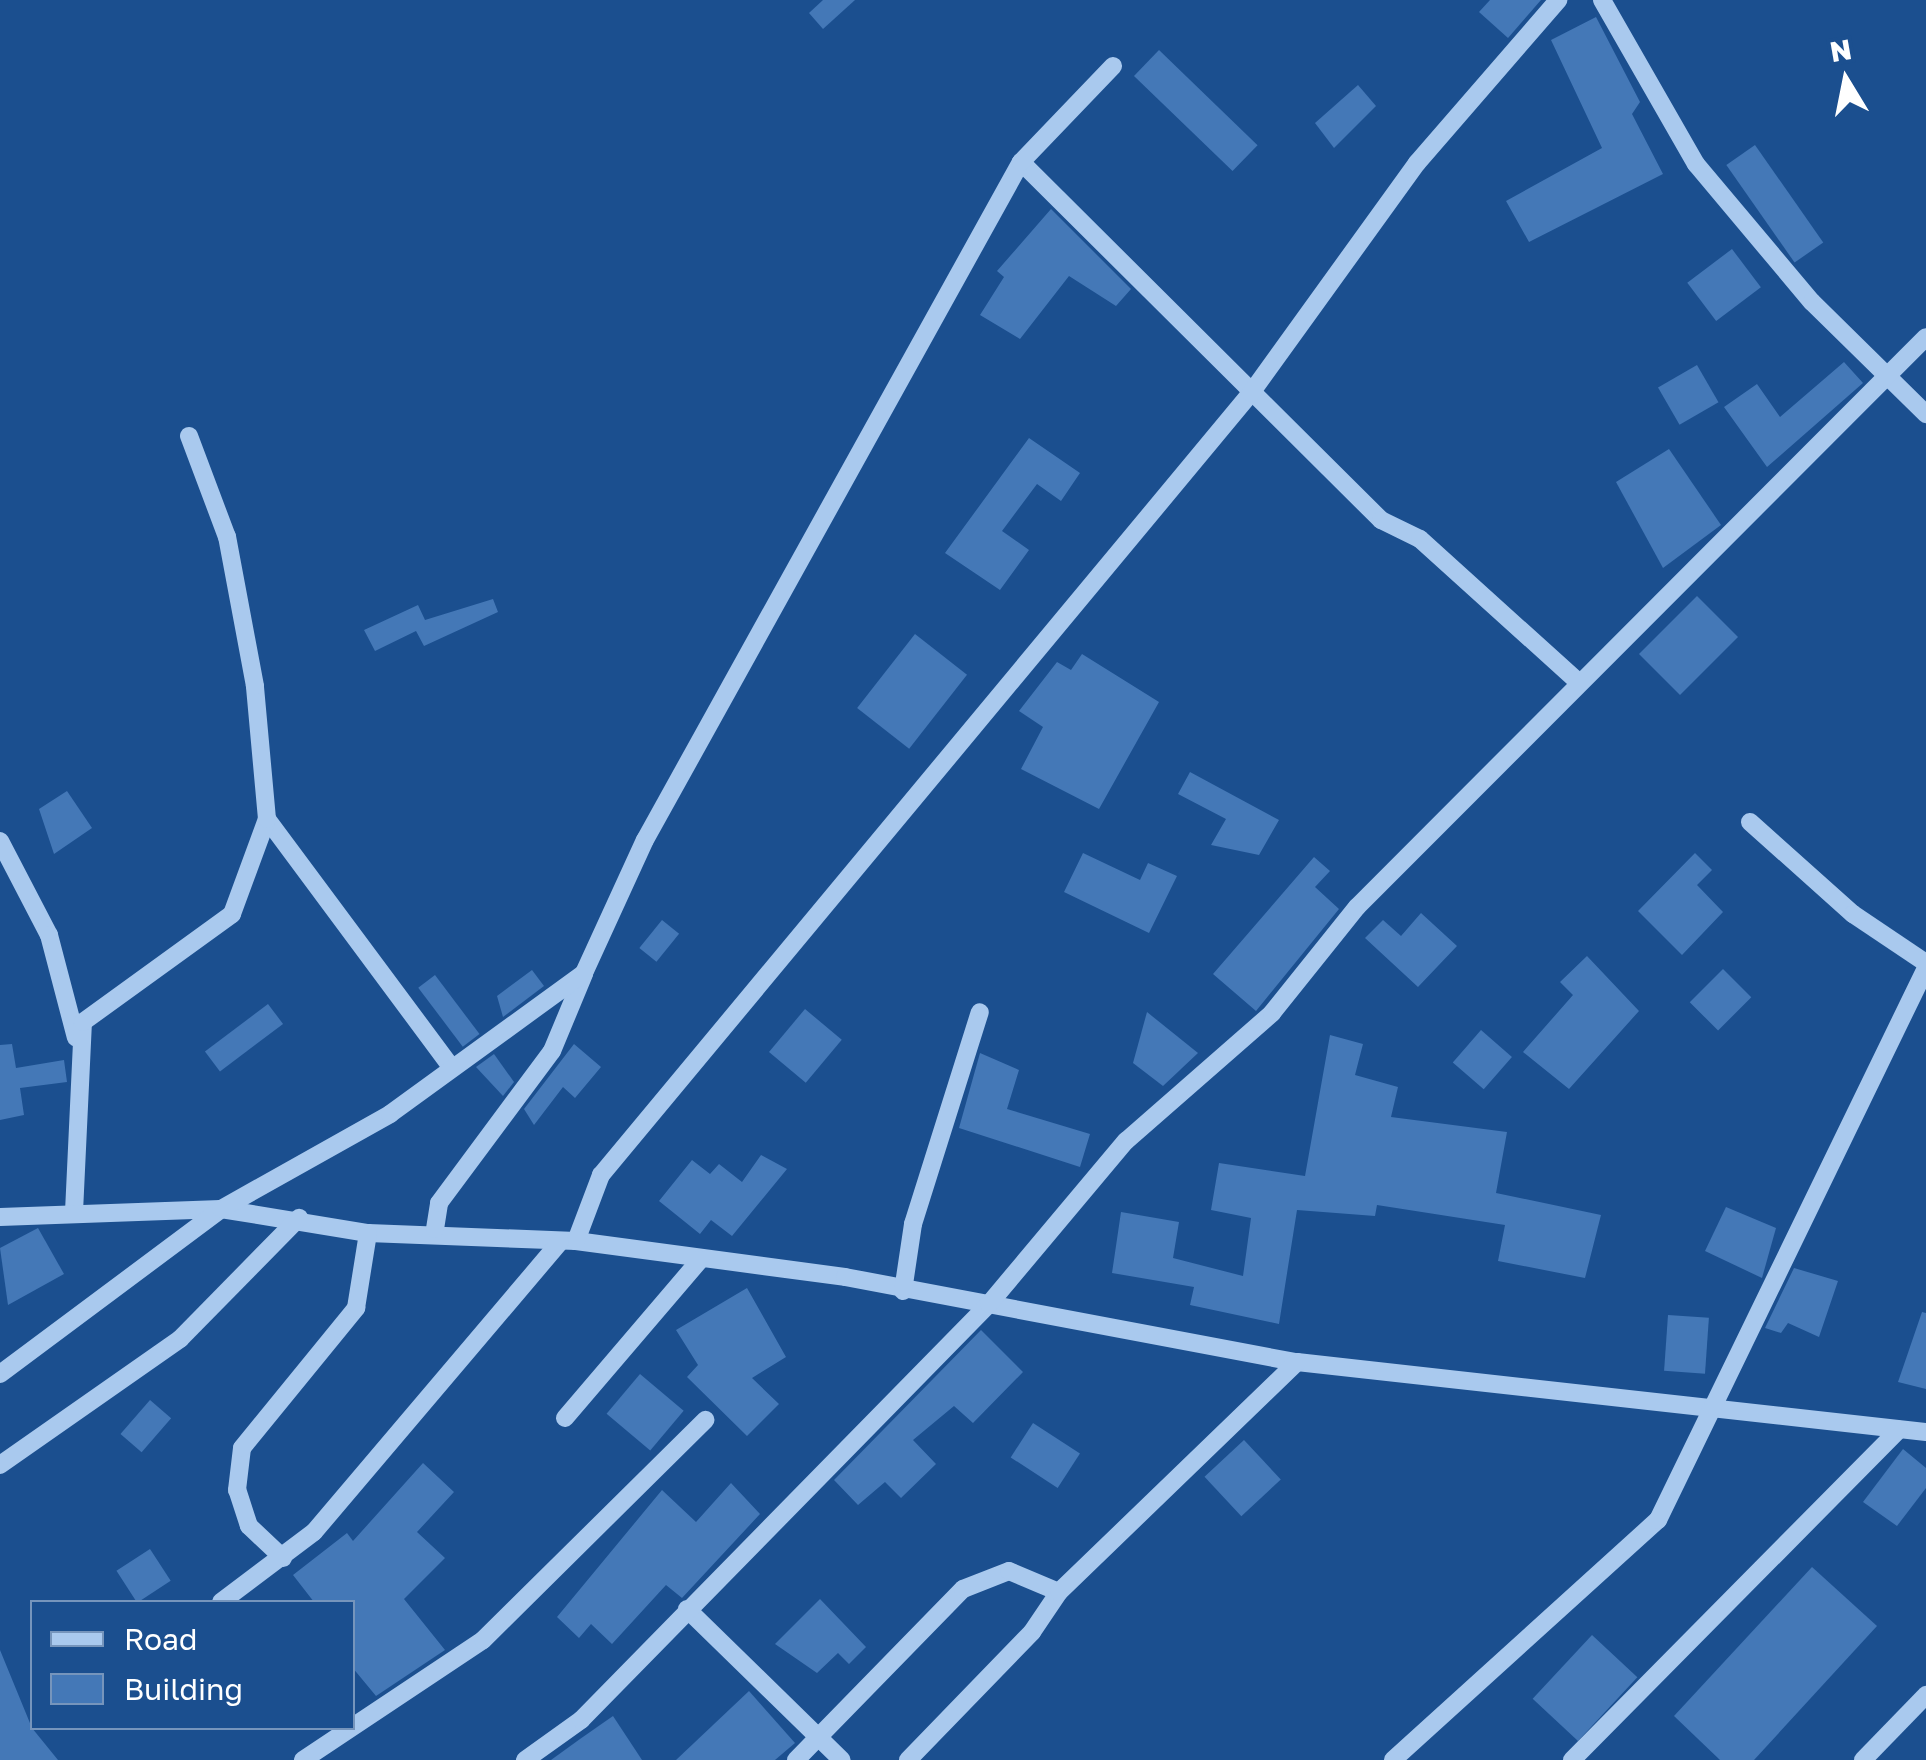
<!DOCTYPE html>
<style>
body{margin:0}
#map{position:relative;width:1926px;height:1760px;overflow:hidden;background:#1b4f8f;font-family:"Golos Text",sans-serif}
div>[style]{position:absolute}
.building>*{inset:0;background:#4478b7;transform-origin:0 0}
.minor>*{height:18px;margin:-9px;padding:0 9px;transform-origin:9px;border-radius:9px;background:#a9c9ee}
span{translate:-50% -50%;white-space:nowrap;text-align:center;line-height:1.15;-webkit-text-stroke:10px #1b4f8f;paint-order:stroke}
.legend{position:absolute;left:30px;top:1600px;width:325px;height:130px;box-sizing:border-box;background:#1b4f8f;border:2px solid #7695bc;margin:0;padding:12px 18px;list-style:none;font-size:30px;color:#fff}
.legend li{display:flex;align-items:center;gap:20px;height:50px}
.legend b{width:50px;border:2px solid #7695bc}
.north{position:absolute;left:1796px;top:30px;width:100px;height:100px;-webkit-text-stroke:8px #1b4f8f;paint-order:stroke;rotate:350deg;font-size:28px;font-weight:700;line-height:40px;text-align:center;color:#fff}
.north::after{content:'';display:block;margin:auto;width:35px;height:45px;background:#fff;clip-path:polygon(50% 0,100% 100%,50% 72%,0 100%)}
</style>
<div id="map">
<div class="building">
<div style="clip-path:polygon(823px 0,855px 0,823px 29px,809px 13px)"></div>
<div style="clip-path:polygon(1490px 0,1541px 0,1508px 38px,1479px 12px)"></div>
<div style="clip-path:polygon(1596px 17px,1640px 102px,1632px 114px,1663px 174px,1529px 242px,1506px 201px,1602px 148px,1551px 40px)"></div>
<div style="left:1159px;top:50px;width:137px;height:36px;rotate:44deg"></div>
<div style="clip-path:polygon(1358px 85px,1376px 106px,1334px 148px,1315px 123px)"></div>
<div style="left:1755px;top:145px;width:119px;height:35px;rotate:55deg"></div>
<div style="clip-path:polygon(1051px 209px,1131px 289px,1116px 306px,1069px 276px,1020px 339px,980px 315px,1004px 277px,997px 271px)"></div>
<div style="left:1732px;top:249px;width:48px;height:56px;rotate:53deg"></div>
<div style="clip-path:polygon(1844px 362px,1863px 383px,1767px 467px,1724px 407px,1757px 384px,1780px 417px)"></div>
<div style="left:1697px;top:365px;width:43px;height:45px;rotate:60deg"></div>
<div style="clip-path:polygon(1029px 438px,1080px 473px,1061px 501px,1037px 484px,1002px 531px,1029px 550px,1000px 590px,945px 553px)"></div>
<div style="clip-path:polygon(1669px 449px,1721px 525px,1663px 568px,1616px 482px)"></div>
<div style="left:1697px;top:596px;width:58px;height:82px;rotate:45deg"></div>
<div style="clip-path:polygon(493px 599px,498px 612px,424px 646px,416px 631px,375px 651px,364px 630px,418px 605px,425px 620px)"></div>
<div style="left:915px;top:634px;width:66px;height:94px;rotate:38deg"></div>
<div style="clip-path:polygon(1082px 654px,1159px 702px,1099px 809px,1021px 769px,1043px 727px,1019px 711px,1057px 662px,1071px 670px)"></div>
<div style="clip-path:polygon(1190px 772px,1279px 820px,1259px 855px,1211px 845px,1226px 819px,1178px 794px)"></div>
<div style="clip-path:polygon(67px 791px,92px 828px,54px 854px,39px 809px)"></div>
<div style="clip-path:polygon(1083px 853px,1140px 880px,1148px 863px,1177px 876px,1149px 933px,1064px 892px)"></div>
<div style="clip-path:polygon(1695px 853px,1712px 870px,1697px 885px,1723px 912px,1682px 955px,1638px 911px)"></div>
<div style="clip-path:polygon(1314px 857px,1330px 871px,1315px 887px,1339px 909px,1256px 1011px,1213px 974px)"></div>
<div style="clip-path:polygon(1421px 913px,1457px 946px,1418px 987px,1365px 938px,1383px 920px,1401px 936px)"></div>
<div style="left:662px;top:920px;width:22px;height:36px;rotate:39deg"></div>
<div style="clip-path:polygon(1587px 956px,1639px 1011px,1569px 1089px,1523px 1052px,1573px 995px,1560px 982px)"></div>
<div style="left:1723px;top:969px;width:40px;height:47px;rotate:45deg"></div>
<div style="clip-path:polygon(532px 970px,544px 986px,503px 1017px,497px 996px)"></div>
<div style="left:435px;top:975px;width:74px;height:21px;rotate:53deg"></div>
<div style="left:268px;top:1004px;width:25px;height:79px;rotate:53deg"></div>
<div style="left:805px;top:1009px;width:48px;height:56px;rotate:40deg"></div>
<div style="clip-path:polygon(1147px 1012px,1198px 1053px,1163px 1086px,1133px 1063px)"></div>
<div style="left:1481px;top:1030px;width:41px;height:43px;rotate:41deg"></div>
<div style="clip-path:polygon(1330px 1035px,1363px 1044px,1355px 1075px,1398px 1087px,1391px 1117px,1507px 1132px,1496px 1193px,1601px 1215px,1585px 1278px,1498px 1261px,1505px 1225px,1377px 1205px,1375px 1216px,1297px 1210px,1279px 1324px,1190px 1305px,1194px 1287px,1112px 1273px,1121px 1212px,1179px 1222px,1173px 1258px,1243px 1276px,1251px 1218px,1211px 1210px,1219px 1163px,1305px 1176px)"></div>
<div style="clip-path:polygon(12px 1044px,16px 1068px,64px 1060px,67px 1082px,20px 1088px,24px 1115px,0 1120px,0 1045px)"></div>
<div style="clip-path:polygon(574px 1044px,601px 1067px,575px 1098px,563px 1087px,534px 1125px,524px 1109px)"></div>
<div style="clip-path:polygon(980px 1053px,1019px 1070px,1007px 1109px,1090px 1134px,1080px 1167px,959px 1128px)"></div>
<div style="clip-path:polygon(494px 1054px,514px 1082px,503px 1096px,476px 1067px)"></div>
<div style="clip-path:polygon(761px 1155px,787px 1169px,732px 1236px,711px 1220px,700px 1234px,659px 1201px,692px 1160px,710px 1174px,719px 1164px,742px 1182px)"></div>
<div style="clip-path:polygon(1726px 1207px,1776px 1228px,1762px 1278px,1705px 1251px)"></div>
<div style="clip-path:polygon(38px 1228px,64px 1274px,8px 1305px,0 1248px)"></div>
<div style="clip-path:polygon(1794px 1268px,1838px 1281px,1819px 1337px,1788px 1323px,1781px 1333px,1765px 1328px)"></div>
<div style="clip-path:polygon(747px 1288px,786px 1357px,752px 1378px,779px 1404px,747px 1436px,687px 1377px,698px 1365px,676px 1330px)"></div>
<div style="clip-path:polygon(1922px 1312px,1926px 1313px,1926px 1389px,1898px 1382px)"></div>
<div style="left:1668px;top:1315px;width:41px;height:56px;rotate:4deg"></div>
<div style="clip-path:polygon(981px 1330px,1023px 1372px,973px 1423px,954px 1406px,913px 1440px,936px 1464px,901px 1498px,885px 1482px,858px 1505px,834px 1480px)"></div>
<div style="left:640px;top:1374px;width:57px;height:52px;rotate:40deg"></div>
<div style="left:150px;top:1400px;width:28px;height:45px;rotate:41deg"></div>
<div style="left:1033px;top:1423px;width:56px;height:41px;rotate:33deg"></div>
<div style="left:1244px;top:1440px;width:54px;height:54px;rotate:47deg"></div>
<div style="clip-path:polygon(1903px 1449px,1926px 1468px,1926px 1488px,1897px 1526px,1863px 1502px)"></div>
<div style="clip-path:polygon(423px 1463px,454px 1492px,417px 1532px,445px 1558px,404px 1599px,445px 1650px,376px 1696px,352px 1667px,352px 1602px,314px 1602px,293px 1575px,347px 1533px,353px 1541px)"></div>
<div style="clip-path:polygon(731px 1483px,760px 1514px,682px 1598px,666px 1585px,612px 1644px,591px 1624px,579px 1638px,557px 1617px,662px 1490px,696px 1522px)"></div>
<div style="left:150px;top:1549px;width:38px;height:40px;rotate:57deg"></div>
<div style="clip-path:polygon(1812px 1567px,1877px 1626px,1754px 1760px,1720px 1760px,1674px 1716px)"></div>
<div style="clip-path:polygon(820px 1599px,866px 1647px,849px 1664px,838px 1653px,817px 1673px,775px 1644px)"></div>
<div style="left:1592px;top:1635px;width:62px;height:87px;rotate:43deg"></div>
<div style="clip-path:polygon(0 1650px,32px 1728px,58px 1760px,0 1760px)"></div>
<div style="clip-path:polygon(749px 1691px,795px 1743px,775px 1760px,676px 1760px)"></div>
<div style="clip-path:polygon(613px 1716px,642px 1760px,551px 1760px,580px 1739px)"></div>
</div>
<div class="minor">
<div style="left:1602px;top:0;width:189px;rotate:60.2deg"></div>
<div style="left:1696px;top:164px;width:180px;rotate:50deg"></div>
<div style="left:1812px;top:302px;width:160px;rotate:44.5deg"></div>
<div style="left:1021px;top:162px;width:508px;rotate:44.84deg"></div>
<div style="left:1381px;top:520px;width:43px;rotate:26deg"></div>
<div style="left:1420px;top:539px;width:213px;rotate:42.1deg"></div>
<div style="left:267px;top:819px;width:309px;rotate:53.4deg"></div>
<div style="left:1750px;top:822px;width:138px;rotate:41.8deg"></div>
<div style="left:1853px;top:914px;width:88px;rotate:33.9deg"></div>
<div style="left:0;top:841px;width:106px;rotate:62.5deg"></div>
<div style="left:49px;top:935px;width:106px;rotate:75.3deg"></div>
<div style="left:74px;top:1212px;width:190px;rotate:-87.3deg"></div>
<div style="left:83px;top:1022px;width:184px;rotate:-35.9deg"></div>
<div style="left:232px;top:914px;width:101px;rotate:-69.8deg"></div>
<div style="left:267px;top:819px;width:134px;rotate:-95.2deg"></div>
<div style="left:255px;top:686px;width:152px;rotate:-100.6deg"></div>
<div style="left:227px;top:537px;width:108px;rotate:-110.6deg"></div>
<div style="left:0;top:1217px;width:221px;rotate:-2.1deg"></div>
<div style="left:221px;top:1209px;width:149px;rotate:9.3deg"></div>
<div style="left:368px;top:1233px;width:208px;rotate:2.2deg"></div>
<div style="left:576px;top:1241px;width:271px;rotate:7.6deg"></div>
<div style="left:845px;top:1277px;width:460px;rotate:10.7deg"></div>
<div style="left:1297px;top:1362px;width:633px;rotate:6.35deg"></div>
<div style="left:435px;top:1229px;width:26px;rotate:-81deg"></div>
<div style="left:439px;top:1203px;width:189px;rotate:-53.4deg"></div>
<div style="left:552px;top:1051px;width:83px;rotate:-67.4deg"></div>
<div style="left:576px;top:1241px;width:71px;rotate:-69.3deg"></div>
<div style="left:601px;top:1175px;width:1017px;rotate:-50.27deg"></div>
<div style="left:1251px;top:393px;width:284px;rotate:-54.2deg"></div>
<div style="left:1417px;top:163px;width:216px;rotate:-49.1deg"></div>
<div style="left:903px;top:1291px;width:68px;rotate:-81.5deg"></div>
<div style="left:913px;top:1224px;width:222px;rotate:-72.5deg"></div>
<div style="left:0;top:1374px;width:276px;rotate:-36.7deg"></div>
<div style="left:221px;top:1209px;width:194px;rotate:-29.3deg"></div>
<div style="left:390px;top:1114px;width:240px;rotate:-36deg"></div>
<div style="left:584px;top:973px;width:146px;rotate:-65.4deg"></div>
<div style="left:645px;top:840px;width:775px;rotate:-60.99deg"></div>
<div style="left:1021px;top:162px;width:133px;rotate:-46.2deg"></div>
<div style="left:565px;top:1418px;width:208px;rotate:-49.5deg"></div>
<div style="left:0;top:1465px;width:220px;rotate:-35deg"></div>
<div style="left:180px;top:1339px;width:170px;rotate:-45.5deg"></div>
<div style="left:283px;top:1558px;width:47px;rotate:-136.7deg"></div>
<div style="left:249px;top:1526px;width:38px;rotate:-108deg"></div>
<div style="left:237px;top:1490px;width:42px;rotate:-83.2deg"></div>
<div style="left:242px;top:1448px;width:181px;rotate:-50.8deg"></div>
<div style="left:356px;top:1308px;width:76px;rotate:-80.9deg"></div>
<div style="left:221px;top:1602px;width:116px;rotate:-37deg"></div>
<div style="left:314px;top:1532px;width:380px;rotate:-49.7deg"></div>
<div style="left:687px;top:1609px;width:216px;rotate:44.3deg"></div>
<div style="left:303px;top:1760px;width:216px;rotate:-33.7deg"></div>
<div style="left:483px;top:1640px;width:313px;rotate:-44.7deg"></div>
<div style="left:525px;top:1760px;width:69px;rotate:-35.5deg"></div>
<div style="left:581px;top:1720px;width:583px;rotate:-45.56deg"></div>
<div style="left:989px;top:1304px;width:213px;rotate:-50deg"></div>
<div style="left:1126px;top:1141px;width:194px;rotate:-41.2deg"></div>
<div style="left:1272px;top:1013px;width:136px;rotate:-51.3deg"></div>
<div style="left:1357px;top:907px;width:805px;rotate:-45.05deg"></div>
<div style="left:796px;top:1760px;width:239px;rotate:-45.7deg"></div>
<div style="left:963px;top:1589px;width:49px;rotate:-21.4deg"></div>
<div style="left:1009px;top:1571px;width:54px;rotate:22.8deg"></div>
<div style="left:908px;top:1760px;width:178px;rotate:-45.9deg"></div>
<div style="left:1032px;top:1632px;width:48px;rotate:-56deg"></div>
<div style="left:1059px;top:1592px;width:331px;rotate:-44deg"></div>
<div style="left:1393px;top:1760px;width:358px;rotate:-42.2deg"></div>
<div style="left:1658px;top:1520px;width:614px;rotate:-64.1deg"></div>
<div style="left:1572px;top:1760px;width:465px;rotate:-45.3deg"></div>
<div style="left:1863px;top:1760px;width:91px;rotate:-45.9deg"></div>
</div>
<ul class="legend">
<li><b style="height:12px;background:#a9c9ee"></b>Road</li>
<li><b style="height:28px;background:#4478b7"></b>Building</li>
</ul>
<div class="north">N</div>
</div>
